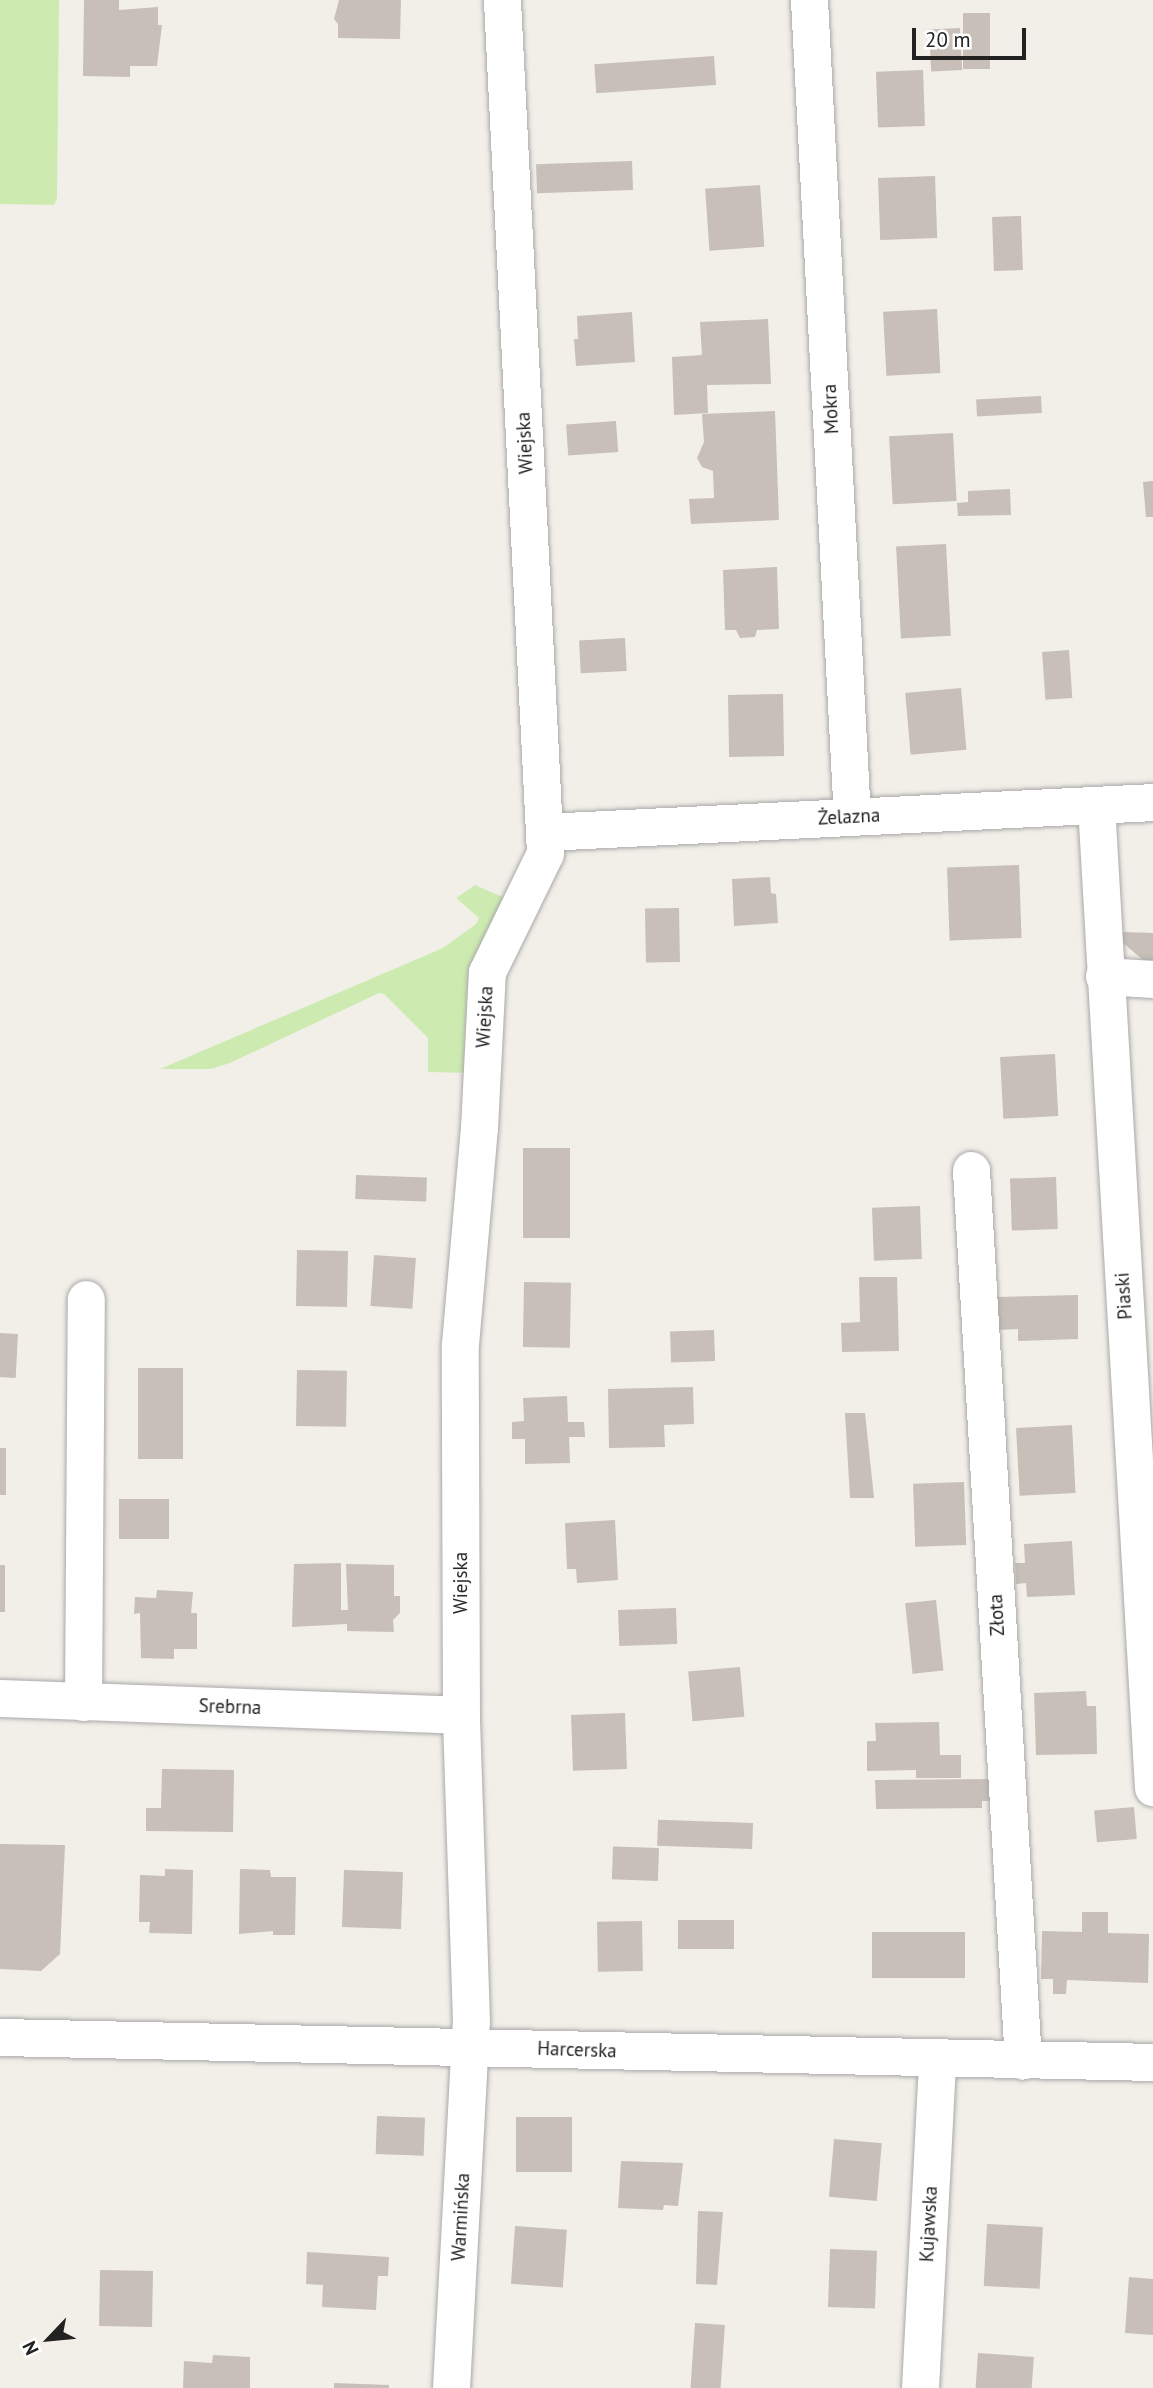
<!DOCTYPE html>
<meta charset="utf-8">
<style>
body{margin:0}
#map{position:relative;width:1153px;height:2388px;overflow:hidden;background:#f2efe9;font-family:"PT Sans",sans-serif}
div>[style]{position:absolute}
.grass>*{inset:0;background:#cdebb0}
.building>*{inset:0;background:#c7bfb8;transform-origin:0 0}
.roads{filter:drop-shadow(0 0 2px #a9a9a9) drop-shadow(0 0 2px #a9a9a9)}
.minor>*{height:37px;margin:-18.5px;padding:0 18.5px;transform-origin:18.5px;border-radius:18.5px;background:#fff}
span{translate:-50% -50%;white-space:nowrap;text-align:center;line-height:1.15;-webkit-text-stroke:5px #fff;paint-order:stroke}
.street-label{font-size:19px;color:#222}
.north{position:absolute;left:14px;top:2304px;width:70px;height:70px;-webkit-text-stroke:5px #fff;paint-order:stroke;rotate:244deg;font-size:19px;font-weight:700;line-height:28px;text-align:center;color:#222}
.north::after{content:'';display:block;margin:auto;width:24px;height:32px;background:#222;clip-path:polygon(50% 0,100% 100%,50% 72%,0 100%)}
.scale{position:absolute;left:912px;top:28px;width:114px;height:32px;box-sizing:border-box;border:4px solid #222;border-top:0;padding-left:9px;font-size:21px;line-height:24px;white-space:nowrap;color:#222;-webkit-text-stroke:5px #fff;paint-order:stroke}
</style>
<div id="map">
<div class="grass">
<div style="clip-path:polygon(0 0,59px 0,57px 198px,54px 205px,0 204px)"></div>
<div style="clip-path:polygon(475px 885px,512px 901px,469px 1073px,428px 1072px,428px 1038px,384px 994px,379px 993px,230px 1063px,211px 1069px,160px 1069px,443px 948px,476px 924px,479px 918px,456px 898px)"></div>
</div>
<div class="building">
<div style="clip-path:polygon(84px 0,119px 0,119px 10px,158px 7px,158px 25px,162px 25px,157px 66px,130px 66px,130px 77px,83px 76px)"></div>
<div style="clip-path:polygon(339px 0,401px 0,400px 39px,338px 38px,338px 24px,334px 19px)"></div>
<div style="left:963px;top:13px;width:27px;height:56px"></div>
<div style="left:960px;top:28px;width:42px;height:31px;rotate:87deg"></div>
<div style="left:714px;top:56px;width:29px;height:120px;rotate:86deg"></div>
<div style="left:923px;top:70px;width:56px;height:47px;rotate:88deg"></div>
<div style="left:632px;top:161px;width:29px;height:96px;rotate:88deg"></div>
<div style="left:935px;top:176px;width:62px;height:57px;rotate:88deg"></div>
<div style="left:760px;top:185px;width:62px;height:55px;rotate:86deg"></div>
<div style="left:1021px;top:216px;width:54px;height:29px;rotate:88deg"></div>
<div style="left:937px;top:309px;width:64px;height:54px;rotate:87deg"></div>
<div style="clip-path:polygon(632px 312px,635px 362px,576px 366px,574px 339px,578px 339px,577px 316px)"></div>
<div style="clip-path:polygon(768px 319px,771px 384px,707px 385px,708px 413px,674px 415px,672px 357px,702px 355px,700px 322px)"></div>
<div style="left:1041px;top:396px;width:17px;height:65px;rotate:87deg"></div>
<div style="clip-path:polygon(775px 411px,779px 520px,691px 524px,689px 499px,714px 498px,713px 471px,702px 467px,697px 458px,704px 442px,702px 414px)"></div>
<div style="left:616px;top:421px;width:31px;height:50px;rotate:86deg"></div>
<div style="left:953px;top:433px;width:68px;height:64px;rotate:87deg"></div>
<div style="clip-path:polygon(1153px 481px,1153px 517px,1146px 517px,1143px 482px)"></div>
<div style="clip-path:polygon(1010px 489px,1011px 515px,958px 516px,957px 503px,968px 502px,968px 491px)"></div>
<div style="left:946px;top:544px;width:92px;height:50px;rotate:87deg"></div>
<div style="clip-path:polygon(777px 567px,779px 629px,757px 630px,755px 637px,740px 638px,736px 630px,725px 630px,723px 570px)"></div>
<div style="left:625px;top:638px;width:33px;height:46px;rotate:87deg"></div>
<div style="left:1069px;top:650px;width:48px;height:27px;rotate:86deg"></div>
<div style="left:961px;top:688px;width:62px;height:56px;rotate:85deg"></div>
<div style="left:783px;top:694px;width:62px;height:55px;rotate:89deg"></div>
<div style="left:1019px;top:865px;width:73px;height:72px;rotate:88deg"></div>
<div style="clip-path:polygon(770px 877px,771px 893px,776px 894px,778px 923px,734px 926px,732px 879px)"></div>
<div style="left:679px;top:908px;width:54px;height:34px;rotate:89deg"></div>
<div style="clip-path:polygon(1122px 932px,1153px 933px,1153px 960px,1143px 960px,1122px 942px)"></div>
<div style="left:1055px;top:1054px;width:62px;height:55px;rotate:87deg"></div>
<div style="left:523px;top:1148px;width:47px;height:90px"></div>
<div style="left:356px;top:1175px;width:71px;height:24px;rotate:2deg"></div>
<div style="left:1056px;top:1177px;width:52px;height:46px;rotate:88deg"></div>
<div style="left:920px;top:1206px;width:53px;height:48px;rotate:88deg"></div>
<div style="left:297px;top:1250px;width:51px;height:56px;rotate:1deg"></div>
<div style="left:374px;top:1255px;width:42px;height:51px;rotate:4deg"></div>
<div style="clip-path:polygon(859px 1277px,897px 1277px,899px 1351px,842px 1352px,841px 1323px,860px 1322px)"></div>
<div style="left:524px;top:1282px;width:47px;height:65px;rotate:1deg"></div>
<div style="clip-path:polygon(1078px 1295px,1078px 1339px,1018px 1341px,1018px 1329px,998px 1330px,997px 1297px)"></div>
<div style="left:714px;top:1330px;width:31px;height:44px;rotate:88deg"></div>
<div style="left:0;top:1333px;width:18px;height:44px;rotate:3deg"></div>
<div style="left:138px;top:1368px;width:45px;height:91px"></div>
<div style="left:297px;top:1370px;width:50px;height:56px;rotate:1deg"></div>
<div style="clip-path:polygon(693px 1387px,694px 1424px,664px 1425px,665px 1447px,609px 1448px,608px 1389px)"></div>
<div style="clip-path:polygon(567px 1396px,568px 1422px,584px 1422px,585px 1437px,569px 1437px,570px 1463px,525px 1464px,525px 1439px,512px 1439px,512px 1422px,524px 1421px,523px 1398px)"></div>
<div style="clip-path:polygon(845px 1413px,865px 1413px,874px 1498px,850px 1498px)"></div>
<div style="left:1072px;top:1425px;width:68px;height:56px;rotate:87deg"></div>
<div style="left:0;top:1448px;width:6px;height:47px"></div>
<div style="left:964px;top:1482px;width:63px;height:51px;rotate:88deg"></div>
<div style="left:119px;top:1499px;width:50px;height:40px"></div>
<div style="clip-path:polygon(615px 1520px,618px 1580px,577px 1583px,576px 1569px,567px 1569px,565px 1523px)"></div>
<div style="clip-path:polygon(1072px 1541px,1075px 1595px,1027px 1597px,1026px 1583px,1016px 1584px,1015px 1563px,1025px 1563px,1024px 1544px)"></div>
<div style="clip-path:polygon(341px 1563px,341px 1610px,348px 1610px,346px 1564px,394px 1565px,394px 1596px,400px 1596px,400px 1613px,393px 1620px,394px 1632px,347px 1631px,347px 1624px,292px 1627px,294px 1564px)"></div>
<div style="left:0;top:1565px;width:5px;height:47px"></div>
<div style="clip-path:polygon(157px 1590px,193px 1592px,191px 1613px,197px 1613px,197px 1649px,174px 1649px,174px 1659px,141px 1658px,140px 1613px,134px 1614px,135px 1597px,156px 1598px)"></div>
<div style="left:936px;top:1600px;width:71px;height:31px;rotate:84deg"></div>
<div style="left:676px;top:1608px;width:36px;height:58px;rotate:88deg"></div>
<div style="left:740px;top:1667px;width:50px;height:52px;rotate:85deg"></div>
<div style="clip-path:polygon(1086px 1691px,1087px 1706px,1096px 1706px,1097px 1754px,1036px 1755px,1034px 1693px)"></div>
<div style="left:625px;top:1713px;width:56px;height:54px;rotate:88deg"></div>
<div style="clip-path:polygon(939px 1722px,940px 1755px,961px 1755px,961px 1778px,916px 1778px,916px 1770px,867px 1771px,867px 1741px,876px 1741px,875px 1723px)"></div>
<div style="clip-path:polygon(162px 1769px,234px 1770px,233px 1832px,146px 1831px,146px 1808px,161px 1808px)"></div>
<div style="clip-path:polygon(994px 1779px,995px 1801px,982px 1801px,982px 1808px,876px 1809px,875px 1780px)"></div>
<div style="left:1134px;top:1807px;width:32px;height:40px;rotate:85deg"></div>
<div style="left:753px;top:1823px;width:26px;height:95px;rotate:92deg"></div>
<div style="clip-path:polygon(0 1844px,65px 1845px,60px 1954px,41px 1971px,0 1969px)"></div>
<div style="left:659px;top:1848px;width:33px;height:46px;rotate:92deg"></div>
<div style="clip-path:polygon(165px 1869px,193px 1870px,192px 1934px,149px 1933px,150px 1922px,139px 1922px,140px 1875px,165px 1876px)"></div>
<div style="clip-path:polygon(240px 1869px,270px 1870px,271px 1877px,296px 1877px,295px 1935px,273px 1935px,273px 1931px,239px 1934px)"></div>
<div style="left:344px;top:1870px;width:59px;height:57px;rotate:2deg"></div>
<div style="clip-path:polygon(1082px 1912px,1108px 1912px,1108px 1933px,1149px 1934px,1148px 1983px,1067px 1980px,1066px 1994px,1053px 1994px,1053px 1979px,1041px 1979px,1042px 1931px,1082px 1932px)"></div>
<div style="left:678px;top:1920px;width:56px;height:29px"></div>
<div style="left:642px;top:1921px;width:50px;height:45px;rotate:89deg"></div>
<div style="left:965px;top:1932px;width:46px;height:93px;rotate:90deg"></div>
<div style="left:377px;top:2116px;width:48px;height:38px;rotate:2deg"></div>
<div style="left:516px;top:2117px;width:56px;height:55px"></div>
<div style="left:834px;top:2139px;width:48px;height:58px;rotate:5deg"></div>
<div style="clip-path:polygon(621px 2161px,683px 2163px,678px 2206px,664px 2205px,663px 2210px,618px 2208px)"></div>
<div style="clip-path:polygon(698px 2211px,723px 2212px,717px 2285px,696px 2284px)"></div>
<div style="left:987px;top:2224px;width:56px;height:62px;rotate:3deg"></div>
<div style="left:515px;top:2226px;width:52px;height:58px;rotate:4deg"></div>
<div style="left:830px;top:2249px;width:47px;height:58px;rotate:2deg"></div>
<div style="clip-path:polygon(307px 2252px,389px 2257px,388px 2276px,378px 2276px,376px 2310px,322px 2307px,323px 2285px,306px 2284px)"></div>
<div style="left:153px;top:2271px;width:56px;height:53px;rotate:91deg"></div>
<div style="clip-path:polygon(1129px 2277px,1153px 2279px,1153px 2335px,1125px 2333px)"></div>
<div style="left:695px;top:2323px;width:30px;height:65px;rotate:4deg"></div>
<div style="left:978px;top:2353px;width:56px;height:35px;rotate:4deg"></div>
<div style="clip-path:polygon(213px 2355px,250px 2357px,250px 2388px,183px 2388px,184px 2361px,212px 2363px)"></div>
<div style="clip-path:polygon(334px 2383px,389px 2385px,389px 2388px,334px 2388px)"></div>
</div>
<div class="roads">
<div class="minor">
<div style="left:809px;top:0;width:818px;rotate:86.99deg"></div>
<div style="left:1096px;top:805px;width:984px;rotate:86.68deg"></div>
<div style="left:545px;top:832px;width:609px;rotate:-2.82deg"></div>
<div style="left:1104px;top:976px;width:49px;rotate:3.5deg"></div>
<div style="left:971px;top:1170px;width:892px;rotate:86.66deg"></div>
<div style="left:0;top:1698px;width:461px;rotate:2.1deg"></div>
<div style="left:83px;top:1702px;width:403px;rotate:-89.6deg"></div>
<div style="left:0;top:2037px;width:1153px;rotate:1.24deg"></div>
<div style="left:451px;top:2388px;width:368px;rotate:-86.9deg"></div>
<div style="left:471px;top:2021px;width:306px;rotate:-91.9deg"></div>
<div style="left:461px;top:1715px;width:371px;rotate:-90.2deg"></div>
<div style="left:460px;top:1344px;width:217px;rotate:-85deg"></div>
<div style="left:479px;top:1128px;width:156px;rotate:-87.1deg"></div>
<div style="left:487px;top:972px;width:132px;rotate:-64deg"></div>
<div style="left:545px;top:853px;width:854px;rotate:-92.89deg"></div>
<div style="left:920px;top:2388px;width:328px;rotate:-87deg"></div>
</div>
</div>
<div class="street-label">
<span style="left:831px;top:409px;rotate:-93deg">Mokra</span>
<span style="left:525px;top:443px;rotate:-93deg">Wiejska</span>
<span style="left:849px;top:817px;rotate:-3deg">Żelazna</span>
<span style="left:485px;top:1017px;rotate:-87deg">Wiejska</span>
<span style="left:1124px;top:1296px;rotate:-94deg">Piaski</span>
<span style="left:461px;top:1583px;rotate:-90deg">Wiejska</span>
<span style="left:997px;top:1615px;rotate:-93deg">Złota</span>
<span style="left:230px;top:1707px;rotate:2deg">Srebrna</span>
<span style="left:577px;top:2050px;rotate:2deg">Harcerska</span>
<span style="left:461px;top:2217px;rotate:-87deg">Warmińska</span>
<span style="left:929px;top:2224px;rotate:-87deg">Kujawska</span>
</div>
<div class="north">N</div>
<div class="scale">20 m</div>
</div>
